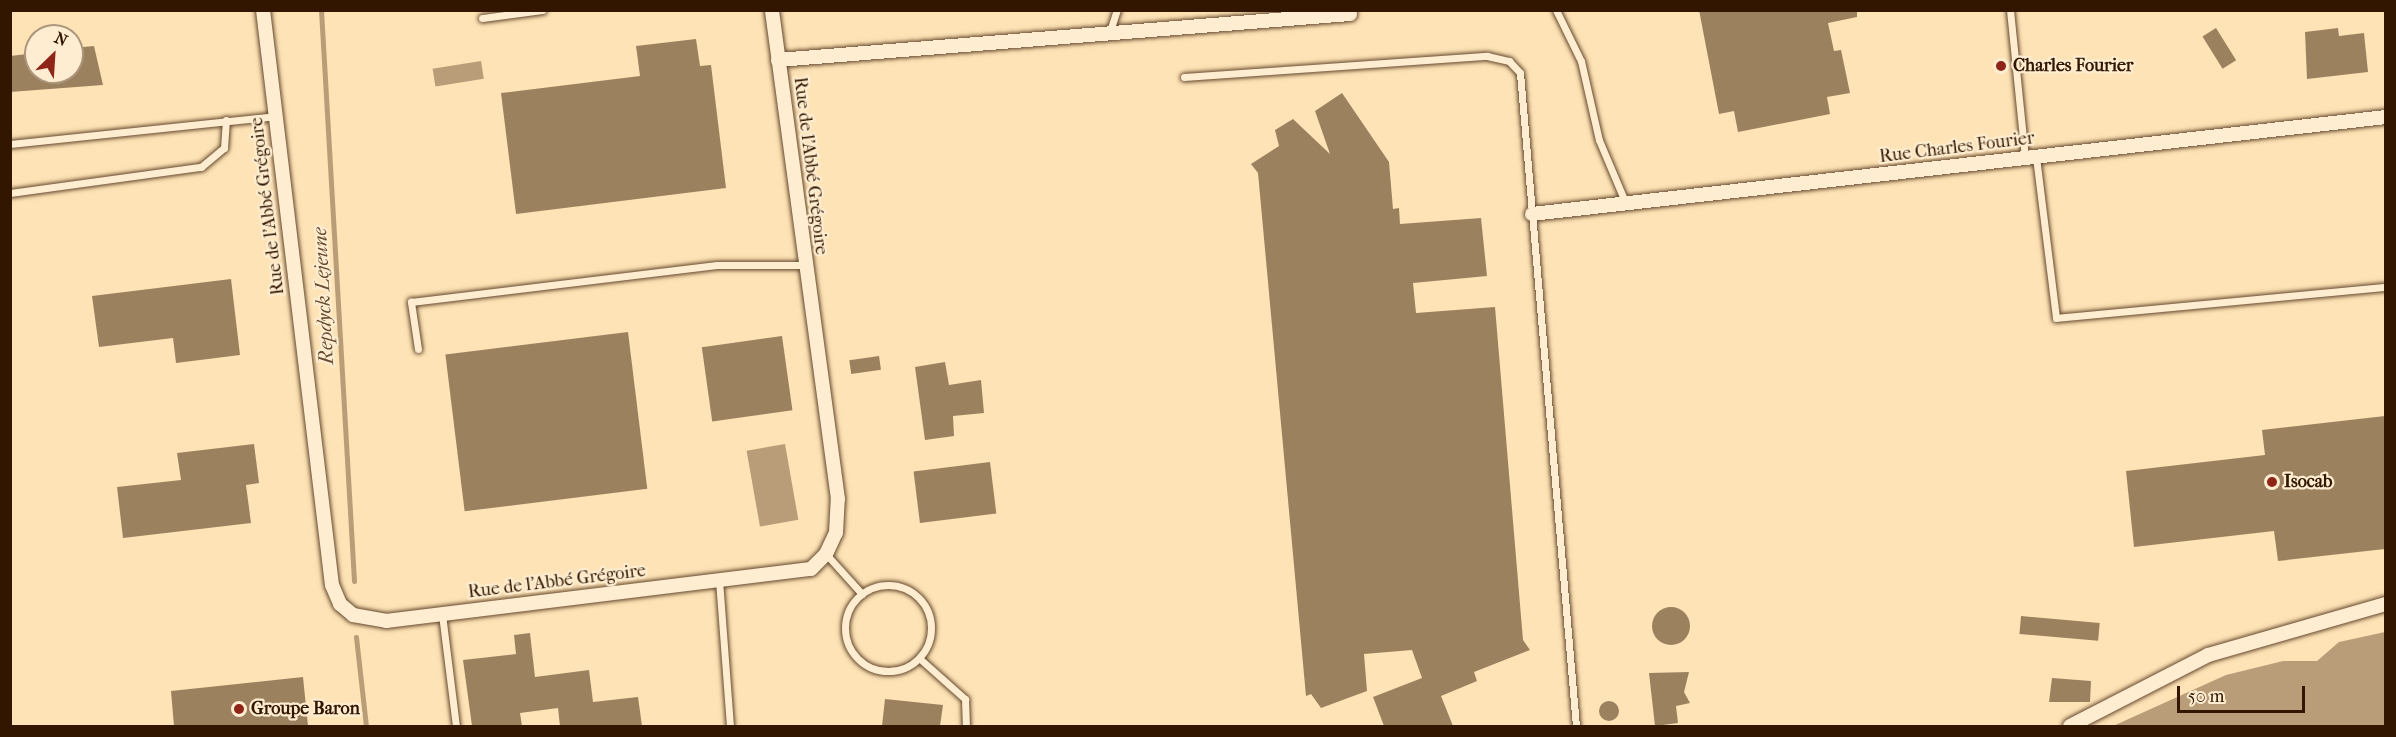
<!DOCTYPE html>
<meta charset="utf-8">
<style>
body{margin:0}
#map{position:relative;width:2396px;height:737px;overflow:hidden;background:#fee3b6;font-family:"IM FELL French Canon",serif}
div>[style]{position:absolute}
.water>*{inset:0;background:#b99d78;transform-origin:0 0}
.stream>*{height:5px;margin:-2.5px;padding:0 2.5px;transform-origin:2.5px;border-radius:2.5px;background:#b99d78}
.building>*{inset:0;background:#9c815f;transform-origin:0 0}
.round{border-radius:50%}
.roads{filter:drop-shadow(0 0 2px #65492e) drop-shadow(0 0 2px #65492e)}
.service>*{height:7px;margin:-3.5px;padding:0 3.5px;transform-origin:3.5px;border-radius:3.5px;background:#feedd0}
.service>.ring{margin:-3.5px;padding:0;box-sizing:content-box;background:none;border:7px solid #feedd0;border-radius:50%}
.minor>*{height:14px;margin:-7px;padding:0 7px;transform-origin:7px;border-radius:7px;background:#feedd0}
.dots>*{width:16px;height:16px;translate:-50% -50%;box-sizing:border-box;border:3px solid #feedd0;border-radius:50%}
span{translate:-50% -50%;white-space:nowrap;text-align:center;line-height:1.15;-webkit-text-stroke:4.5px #feedd0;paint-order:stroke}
.poi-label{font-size:18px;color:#321600;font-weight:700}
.left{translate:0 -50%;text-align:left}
.street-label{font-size:18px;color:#321600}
.water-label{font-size:20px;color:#684c30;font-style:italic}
.frame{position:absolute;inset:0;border:12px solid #321600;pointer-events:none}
.north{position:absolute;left:24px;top:24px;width:60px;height:60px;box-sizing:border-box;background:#feedd0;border:2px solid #ac977d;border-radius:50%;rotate:25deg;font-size:16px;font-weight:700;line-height:24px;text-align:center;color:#321600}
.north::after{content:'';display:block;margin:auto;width:21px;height:27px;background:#8f2418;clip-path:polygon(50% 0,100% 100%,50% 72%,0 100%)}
.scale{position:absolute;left:2177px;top:686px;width:128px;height:27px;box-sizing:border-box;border:3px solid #321600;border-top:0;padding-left:8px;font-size:18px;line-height:21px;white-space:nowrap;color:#321600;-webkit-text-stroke:4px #feedd0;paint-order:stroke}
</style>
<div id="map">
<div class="water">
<div style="left:481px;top:61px;width:18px;height:49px;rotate:81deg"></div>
<div style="left:785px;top:444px;width:77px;height:39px;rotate:80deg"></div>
<div style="clip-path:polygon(2385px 632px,2385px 726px,2113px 726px,2226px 675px,2283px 661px,2317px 661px,2339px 642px)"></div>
</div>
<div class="stream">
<div style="left:321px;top:10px;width:572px;rotate:86.69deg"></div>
<div style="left:356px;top:637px;width:90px;rotate:83.6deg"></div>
</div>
<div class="building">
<div style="clip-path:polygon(1699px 10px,1857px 10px,1857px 17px,1828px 23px,1834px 51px,1841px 50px,1850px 93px,1827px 97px,1830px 114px,1738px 132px,1734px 111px,1719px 114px)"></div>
<div style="left:2216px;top:28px;width:38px;height:16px;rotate:58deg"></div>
<div style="clip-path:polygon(2338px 28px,2339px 36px,2364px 33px,2368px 72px,2307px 79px,2305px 32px)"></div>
<div style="clip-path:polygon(696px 39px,700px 66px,711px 65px,726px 188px,516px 214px,501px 93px,640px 76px,636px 46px)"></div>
<div style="clip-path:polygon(94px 46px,103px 85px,10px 92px,10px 56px,36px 53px,36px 72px,72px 72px,72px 48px)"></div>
<div style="clip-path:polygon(1342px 93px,1389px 162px,1393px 209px,1399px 208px,1400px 224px,1481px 218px,1487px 276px,1413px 283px,1416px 313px,1495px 307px,1523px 640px,1530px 650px,1474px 672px,1477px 681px,1441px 696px,1453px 726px,1384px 726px,1373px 697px,1422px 678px,1412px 650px,1364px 654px,1367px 691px,1321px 708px,1311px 694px,1306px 696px,1258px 173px,1251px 164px,1279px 146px,1275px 130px,1293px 119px,1330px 154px,1315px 111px)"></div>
<div style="clip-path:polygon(231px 279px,240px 355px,176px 363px,173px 338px,99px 347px,92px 296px)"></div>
<div style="left:628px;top:332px;width:158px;height:184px;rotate:83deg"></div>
<div style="left:782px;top:336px;width:75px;height:81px;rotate:82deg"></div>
<div style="left:879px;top:356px;width:14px;height:30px;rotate:82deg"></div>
<div style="clip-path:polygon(945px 362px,949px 385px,981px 380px,984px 413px,953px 416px,954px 436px,925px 440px,915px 367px)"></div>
<div style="clip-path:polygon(2385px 416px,2385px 549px,2278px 561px,2274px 531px,2134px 547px,2126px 471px,2265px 455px,2262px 430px)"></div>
<div style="clip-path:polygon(254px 444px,259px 483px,246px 485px,251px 523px,123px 538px,117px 487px,181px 480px,177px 453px)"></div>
<div style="left:990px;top:462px;width:52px;height:77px;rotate:83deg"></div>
<div class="round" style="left:1652px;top:607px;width:38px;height:38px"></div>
<div style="left:2021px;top:616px;width:79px;height:18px;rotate:5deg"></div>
<div style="clip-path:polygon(530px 633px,535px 677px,589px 670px,593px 702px,638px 697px,642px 726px,560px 726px,558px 708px,520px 713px,522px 726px,472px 726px,463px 660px,516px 654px,514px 635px)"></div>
<div style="clip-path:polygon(1689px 672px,1684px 692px,1690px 703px,1676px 706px,1678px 723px,1655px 726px,1649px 673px)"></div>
<div style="clip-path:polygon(303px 677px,308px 726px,174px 726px,171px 691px)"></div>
<div style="clip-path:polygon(2052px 678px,2091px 681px,2090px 702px,2049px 702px)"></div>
<div style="clip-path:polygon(885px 699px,943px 705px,940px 726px,882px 726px)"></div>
<div class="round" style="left:1599px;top:701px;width:20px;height:20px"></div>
</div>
<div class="roads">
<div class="service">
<div style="left:1556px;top:10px;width:57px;rotate:63.9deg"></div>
<div style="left:1581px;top:61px;width:81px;rotate:77.2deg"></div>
<div style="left:1599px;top:140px;width:69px;rotate:67.1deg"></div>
<div style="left:2010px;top:10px;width:149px;rotate:84.2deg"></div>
<div style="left:482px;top:18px;width:61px;rotate:-7.6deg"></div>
<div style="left:1109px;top:34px;width:25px;rotate:-72deg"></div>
<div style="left:1184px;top:77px;width:304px;rotate:-4deg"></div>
<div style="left:1487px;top:56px;width:23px;rotate:13deg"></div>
<div style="left:1509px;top:61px;width:16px;rotate:47deg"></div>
<div style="left:1520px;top:73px;width:655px;rotate:85.1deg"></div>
<div style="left:10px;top:144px;width:266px;rotate:-6deg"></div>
<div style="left:2036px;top:157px;width:162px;rotate:82.9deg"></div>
<div style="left:2056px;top:318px;width:331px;rotate:-5.4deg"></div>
<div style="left:10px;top:193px;width:193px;rotate:-7.8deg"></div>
<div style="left:201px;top:167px;width:30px;rotate:-40deg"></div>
<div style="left:224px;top:148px;width:28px;rotate:-86deg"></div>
<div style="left:418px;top:349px;width:48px;rotate:-98.5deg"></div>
<div style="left:411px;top:302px;width:308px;rotate:-6.9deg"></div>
<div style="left:717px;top:265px;width:87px"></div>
<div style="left:826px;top:554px;width:54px;rotate:48deg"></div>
<div style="left:719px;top:580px;width:146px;rotate:85.7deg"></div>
<div class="ring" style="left:845px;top:585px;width:79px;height:79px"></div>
<div style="left:442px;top:614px;width:113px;rotate:82.9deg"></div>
<div style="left:919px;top:658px;width:62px;rotate:41.7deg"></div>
<div style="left:965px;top:699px;width:27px;rotate:88deg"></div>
</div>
<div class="minor">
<div style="left:263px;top:10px;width:579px;rotate:83.16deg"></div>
<div style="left:332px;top:585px;width:21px;rotate:67deg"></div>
<div style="left:340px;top:604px;width:17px;rotate:40deg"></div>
<div style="left:353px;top:615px;width:34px;rotate:10deg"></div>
<div style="left:386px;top:621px;width:428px;rotate:-7deg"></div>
<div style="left:811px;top:569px;width:21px;rotate:-45deg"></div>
<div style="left:826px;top:554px;width:23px;rotate:-65deg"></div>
<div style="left:836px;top:533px;width:34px;rotate:-87deg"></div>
<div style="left:838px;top:499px;width:493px;rotate:-97.7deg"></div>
<div style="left:778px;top:60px;width:574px;rotate:-4.6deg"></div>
<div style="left:1532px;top:214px;width:859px;rotate:-6.48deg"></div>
<div style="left:2070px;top:726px;width:155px;rotate:-27.2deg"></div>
<div style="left:2208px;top:655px;width:185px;rotate:-16deg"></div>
</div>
</div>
<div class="dots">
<div style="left:2001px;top:66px;background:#8f2418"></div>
<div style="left:2272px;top:482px;background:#8f2418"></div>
<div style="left:239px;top:709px;background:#8f2418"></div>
</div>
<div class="poi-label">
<span class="left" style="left:2013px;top:66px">Charles Fourier</span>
<span class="left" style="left:2284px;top:482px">Isocab</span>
<span class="left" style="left:251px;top:709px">Groupe Baron</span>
</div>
<div class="street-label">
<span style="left:1957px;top:148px;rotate:-7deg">Rue Charles Fourier</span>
<span style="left:810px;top:166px;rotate:83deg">Rue de l'Abbé Grégoire</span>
<span style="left:268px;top:206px;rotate:-97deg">Rue de l'Abbé Grégoire</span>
<span style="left:557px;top:582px;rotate:-7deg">Rue de l'Abbé Grégoire</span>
</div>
<div class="water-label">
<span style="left:323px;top:296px;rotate:-93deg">Repdyck Lejeune</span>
</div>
<div class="frame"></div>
<div class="north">N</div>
<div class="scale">50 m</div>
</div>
